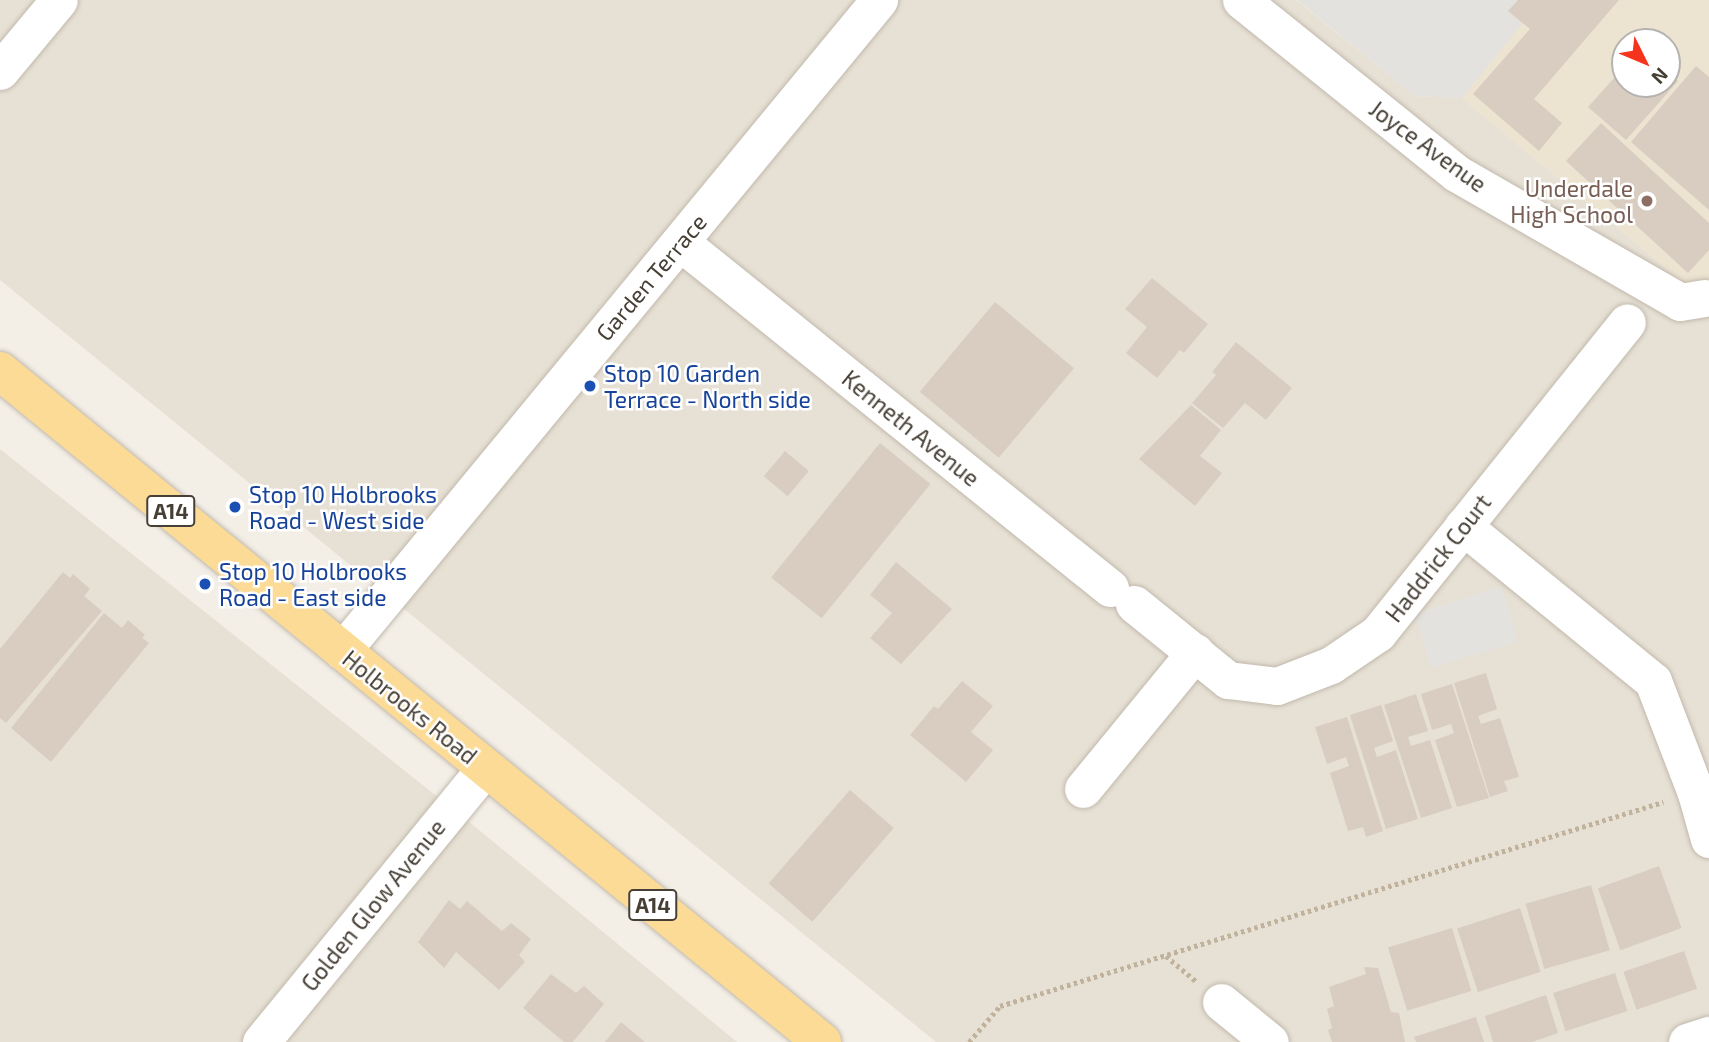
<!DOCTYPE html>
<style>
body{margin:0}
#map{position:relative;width:1709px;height:1042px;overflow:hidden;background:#f3efe7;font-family:"Exo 2",sans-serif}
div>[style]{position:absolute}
.residential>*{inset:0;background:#e7e1d5}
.education>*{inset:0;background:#ece3d1}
.parking>*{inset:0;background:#e4e2df;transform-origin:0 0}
.building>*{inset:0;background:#d8cdc0;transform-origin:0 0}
.path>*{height:4.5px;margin-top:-2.25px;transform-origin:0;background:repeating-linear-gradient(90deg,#c0b29b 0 3.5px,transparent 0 7px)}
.roads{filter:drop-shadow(0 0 2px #c2b9ad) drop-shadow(0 0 2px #c2b9ad)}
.minor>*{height:37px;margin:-18.5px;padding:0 18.5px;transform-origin:18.5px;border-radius:18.5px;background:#fff}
.primary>*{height:38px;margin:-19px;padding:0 19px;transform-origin:19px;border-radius:19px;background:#fcdb97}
.dots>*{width:19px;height:19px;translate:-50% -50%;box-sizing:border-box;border:4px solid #fff;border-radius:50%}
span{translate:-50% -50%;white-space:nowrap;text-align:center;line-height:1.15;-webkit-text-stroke:5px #fff;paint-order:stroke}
.shield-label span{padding:2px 5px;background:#fff;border:2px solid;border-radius:5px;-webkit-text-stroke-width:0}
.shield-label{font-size:21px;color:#463f36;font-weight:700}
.street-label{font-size:23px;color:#463f36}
.education-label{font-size:23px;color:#785e54}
.right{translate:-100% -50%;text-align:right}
.transit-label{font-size:23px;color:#164399}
.left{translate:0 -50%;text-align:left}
.north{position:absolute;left:1611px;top:28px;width:70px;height:70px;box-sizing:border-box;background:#fff;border:2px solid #b5b2af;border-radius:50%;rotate:133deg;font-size:19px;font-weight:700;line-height:28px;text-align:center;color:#463f36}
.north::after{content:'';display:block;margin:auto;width:24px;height:32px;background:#f6331c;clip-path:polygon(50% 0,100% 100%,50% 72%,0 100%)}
</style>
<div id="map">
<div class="residential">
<div style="clip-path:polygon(0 0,1296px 0,1415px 96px,1462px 98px,1709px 304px,1709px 1042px,936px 1042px,0 280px)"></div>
<div style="clip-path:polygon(0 449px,468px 821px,737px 1042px,0 1042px)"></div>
</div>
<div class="education">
<div style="clip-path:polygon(evenodd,1297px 0,1709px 0,1709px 304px,1462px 98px,1415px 96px,1297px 0,1625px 42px,1667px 42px,1667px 84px,1625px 84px,1625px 42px)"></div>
</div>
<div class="parking">
<div style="clip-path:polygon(1297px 0,1542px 0,1462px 98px,1415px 96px)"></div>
<div style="left:1501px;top:587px;width:57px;height:90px;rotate:73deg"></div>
</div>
<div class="building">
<div style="clip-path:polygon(1518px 0,1619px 0,1534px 99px,1562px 123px,1539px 151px,1473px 94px,1530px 29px,1508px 11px)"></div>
<div style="clip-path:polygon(1625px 66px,1625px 84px,1667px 84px,1667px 71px,1678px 81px,1626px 140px,1588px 107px)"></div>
<div style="clip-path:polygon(1696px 66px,1709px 77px,1709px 210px,1631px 142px)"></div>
<div style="clip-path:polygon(1601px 123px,1709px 223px,1709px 250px,1688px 273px,1566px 161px)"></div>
<div style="clip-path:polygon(1152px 278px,1208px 324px,1184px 353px,1180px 350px,1157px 378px,1126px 353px,1147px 327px,1125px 309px)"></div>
<div style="left:995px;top:302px;width:103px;height:117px;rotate:40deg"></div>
<div style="clip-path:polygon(1236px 342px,1292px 388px,1266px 420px,1245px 403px,1223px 428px,1192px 403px,1216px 375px,1212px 372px)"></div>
<div style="clip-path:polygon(1191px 405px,1221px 430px,1200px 456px,1222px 473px,1195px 506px,1139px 459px)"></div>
<div style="left:880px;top:443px;width:65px;height:173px;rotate:39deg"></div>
<div style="left:785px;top:451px;width:31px;height:33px;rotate:40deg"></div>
<div style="clip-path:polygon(896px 562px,952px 609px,901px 664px,870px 638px,892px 613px,870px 595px)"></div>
<div style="clip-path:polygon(63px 572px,70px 578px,73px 574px,90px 589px,84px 596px,102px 611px,6px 723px,0 718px,0 649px)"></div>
<div style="clip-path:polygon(104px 613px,122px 628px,128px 620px,145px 635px,142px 638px,149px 643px,51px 762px,11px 728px)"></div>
<div style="clip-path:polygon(1486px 673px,1497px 709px,1478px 716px,1481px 724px,1500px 718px,1519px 777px,1504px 781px,1508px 791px,1490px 797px,1454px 683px)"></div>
<div style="clip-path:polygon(962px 681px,993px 706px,971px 732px,993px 750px,966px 782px,910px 735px,934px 706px,938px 709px)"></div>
<div style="clip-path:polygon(1452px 684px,1489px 798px,1457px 807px,1435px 740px,1454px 733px,1451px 724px,1432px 730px,1421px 694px)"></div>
<div style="clip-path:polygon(1416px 694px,1428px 731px,1408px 737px,1411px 746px,1430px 740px,1452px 808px,1421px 818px,1384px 705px)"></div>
<div style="clip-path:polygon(1381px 705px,1393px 741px,1374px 748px,1377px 757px,1396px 750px,1418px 819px,1386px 829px,1350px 715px)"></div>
<div style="clip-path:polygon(1347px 717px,1383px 831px,1366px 837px,1363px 827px,1348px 831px,1330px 773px,1349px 766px,1346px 757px,1327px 764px,1315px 727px)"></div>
<div style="left:850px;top:790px;width:58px;height:124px;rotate:41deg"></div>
<div style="left:1659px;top:866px;width:66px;height:65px;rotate:70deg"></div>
<div style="left:1591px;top:885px;width:68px;height:68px;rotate:74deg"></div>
<div style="clip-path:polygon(449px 900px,460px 909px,467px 901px,502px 931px,511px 923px,531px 939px,519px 955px,525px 962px,499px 990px,456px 952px,444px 968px,418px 942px)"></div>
<div style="left:1520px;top:908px;width:67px;height:66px;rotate:72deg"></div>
<div style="left:1452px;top:928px;width:66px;height:67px;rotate:73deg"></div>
<div style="left:1684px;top:951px;width:40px;height:64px;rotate:71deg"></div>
<div style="clip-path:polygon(1364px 967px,1378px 968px,1391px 1012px,1399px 1013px,1405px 1042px,1332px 1042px,1328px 1030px,1332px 1028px,1327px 1009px,1334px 1006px,1329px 987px,1366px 974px)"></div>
<div style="left:1615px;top:973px;width:40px;height:65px;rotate:72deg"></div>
<div style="clip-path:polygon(551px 974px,576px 993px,584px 986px,604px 1004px,573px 1042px,564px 1042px,523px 1008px)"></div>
<div style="clip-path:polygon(1546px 995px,1558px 1033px,1532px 1042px,1493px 1042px,1485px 1016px)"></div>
<div style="clip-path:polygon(1476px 1017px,1484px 1042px,1416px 1042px,1414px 1037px)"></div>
<div style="clip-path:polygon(621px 1022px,645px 1042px,605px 1042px)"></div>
</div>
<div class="path">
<div style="left:1166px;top:956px;width:39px;rotate:40deg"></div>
<div style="left:969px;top:1042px;width:48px;rotate:-49.3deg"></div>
<div style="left:1000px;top:1006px;width:694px;rotate:-17.1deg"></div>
</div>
<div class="roads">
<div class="minor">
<div style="left:1241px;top:0;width:276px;rotate:38.8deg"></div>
<div style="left:1456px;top:173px;width:258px;rotate:29.9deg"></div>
<div style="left:1680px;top:302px;width:25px;rotate:-9deg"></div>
<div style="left:0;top:71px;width:92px;rotate:-50.3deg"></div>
<div style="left:680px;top:242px;width:552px;rotate:38.82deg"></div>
<div style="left:1463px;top:526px;width:245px;rotate:39.2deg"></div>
<div style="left:1653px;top:681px;width:120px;rotate:69deg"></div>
<div style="left:1696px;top:793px;width:48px;rotate:74.2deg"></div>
<div style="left:1134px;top:604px;width:121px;rotate:39deg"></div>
<div style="left:1228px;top:680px;width:49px;rotate:7deg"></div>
<div style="left:1277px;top:686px;width:58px;rotate:-21.3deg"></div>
<div style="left:1331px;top:665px;width:57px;rotate:-34.2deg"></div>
<div style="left:1378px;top:633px;width:398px;rotate:-51.3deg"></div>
<div style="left:342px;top:651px;width:844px;rotate:-50.48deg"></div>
<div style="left:1083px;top:789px;width:177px;rotate:-50.7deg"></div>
<div style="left:1221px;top:1002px;width:63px;rotate:39.2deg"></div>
<div style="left:261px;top:1042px;width:354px;rotate:-50.7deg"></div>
<div style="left:1687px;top:1042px;width:23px;rotate:-18deg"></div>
</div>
<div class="primary">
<div style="left:0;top:371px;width:1061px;rotate:39.22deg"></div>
</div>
</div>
<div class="dots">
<div style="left:1647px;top:201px;background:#8d6e63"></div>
<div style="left:590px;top:386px;background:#1a4fb4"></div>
<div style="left:235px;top:507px;background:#1a4fb4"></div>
<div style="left:205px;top:584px;background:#1a4fb4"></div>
</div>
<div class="shield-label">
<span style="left:171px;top:511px">A14</span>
<span style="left:653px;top:905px">A14</span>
</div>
<div class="street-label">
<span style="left:1428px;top:146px;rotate:36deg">Joyce Avenue</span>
<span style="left:651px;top:277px;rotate:-50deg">Garden Terrace</span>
<span style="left:911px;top:428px;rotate:39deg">Kenneth Avenue</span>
<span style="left:1438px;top:558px;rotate:-52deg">Haddrick Court</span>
<span style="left:410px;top:707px;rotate:39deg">Holbrooks Road</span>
<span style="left:373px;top:905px;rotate:-51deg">Golden Glow Avenue</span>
</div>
<div class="education-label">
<span class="right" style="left:1633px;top:201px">Underdale<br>High School</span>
</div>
<div class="transit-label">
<span class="left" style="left:604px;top:386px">Stop 10 Garden<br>Terrace - North side</span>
<span class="left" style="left:249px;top:507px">Stop 10 Holbrooks<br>Road - West side</span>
<span class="left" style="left:219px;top:584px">Stop 10 Holbrooks<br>Road - East side</span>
</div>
<div class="north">N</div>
</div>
